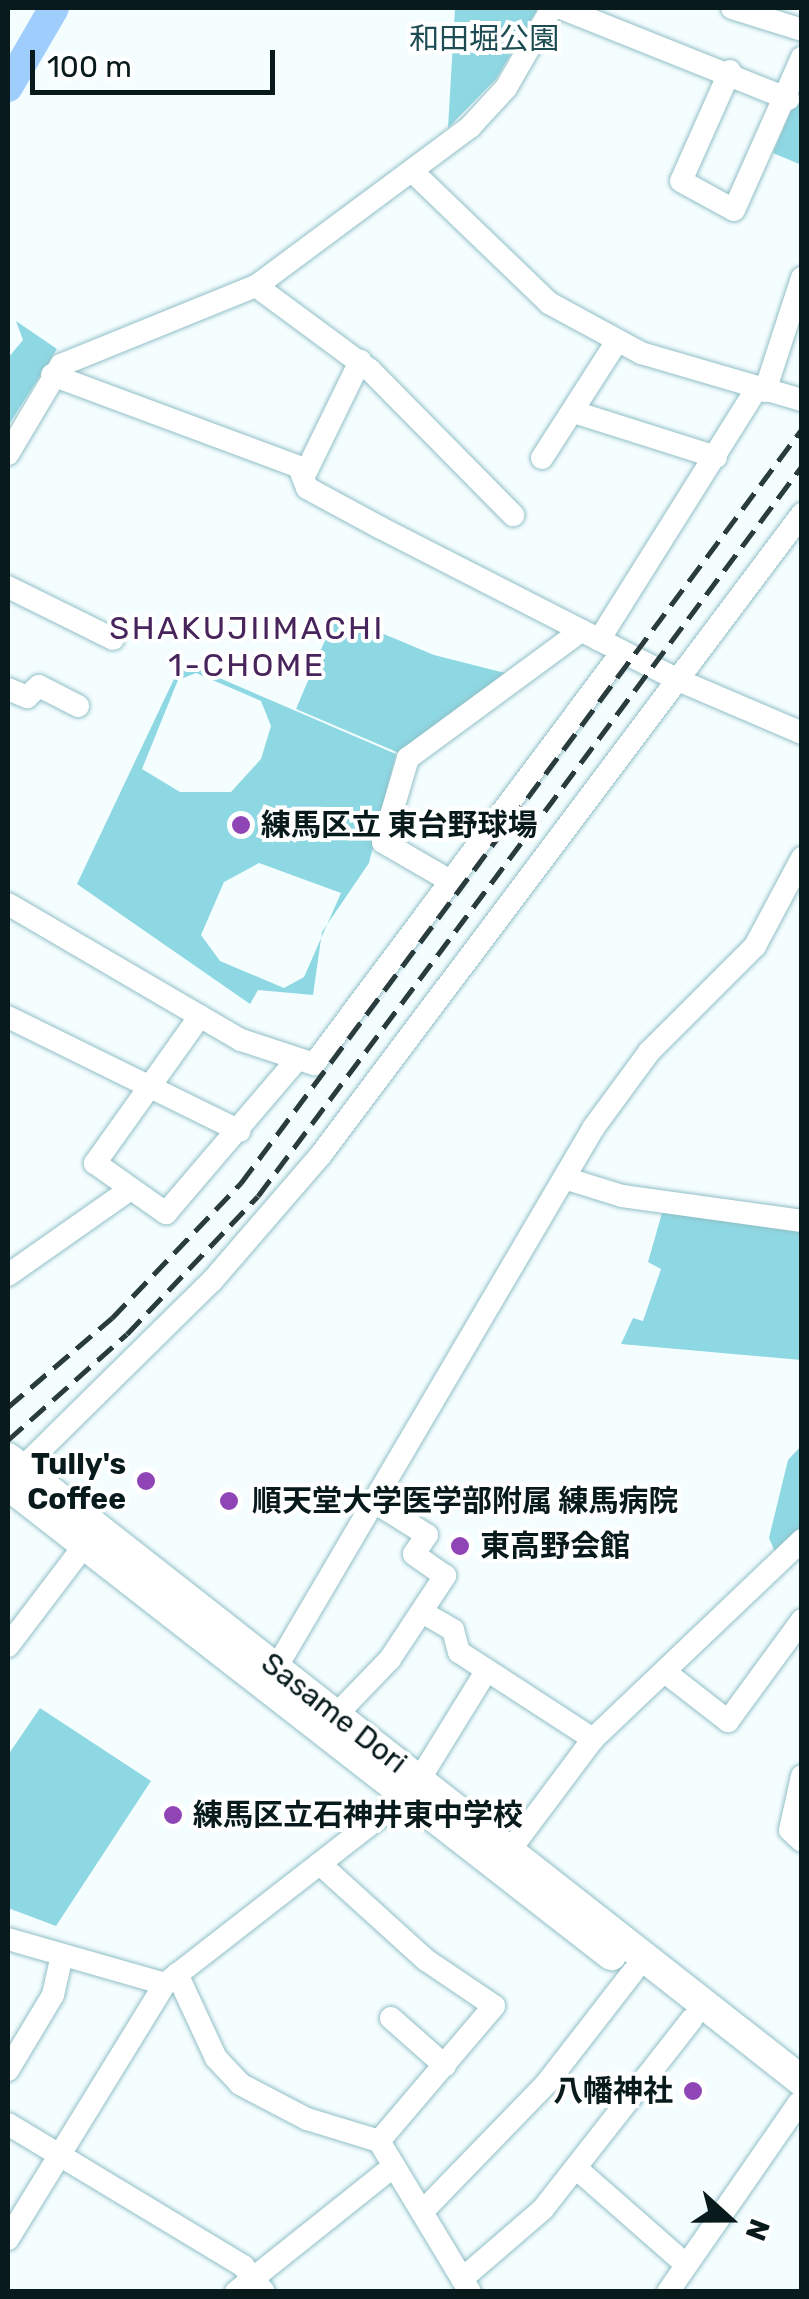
<!DOCTYPE html>
<meta charset="utf-8">
<style>
body{margin:0}
#map{position:relative;width:809px;height:2299px;overflow:hidden;background:#f5feff;font-family:Rubik,"Noto Sans JP",sans-serif}
div>[style]{position:absolute}
.green>*{inset:0;background:#8ed8e3}
.river>*{height:30px;margin:-15px;padding:0 15px;transform-origin:15px;border-radius:15px;background:#a0cefc}
.roads{filter:drop-shadow(0 0 2px #91bfc6) drop-shadow(0 0 2px #91bfc6)}
.minor>*{height:22px;margin:-11px;padding:0 11px;transform-origin:11px;border-radius:11px;background:#fff}
.major>*{height:30px;margin:-15px;padding:0 15px;transform-origin:15px;border-radius:15px;background:#fff}
.rail>*{height:5px;margin-top:-2.5px;transform-origin:0;background:repeating-linear-gradient(90deg,#2a3b3d 0 20px,transparent 0 30px)}
.dots>*{width:28px;height:28px;translate:-50% -50%;box-sizing:border-box;border:5px solid #fff;border-radius:50%}
span{translate:-50% -50%;white-space:nowrap;text-align:center;line-height:1.15;-webkit-text-stroke:8px #fff;paint-order:stroke}
.park-label{font-size:30px;color:#1d4d53}
.poi-label{font-size:30px;color:#081a1c;font-weight:700}
.left{translate:0 -50%;text-align:left}
.right{translate:-100% -50%;text-align:right}
.street-label{font-size:30px;color:#081a1c}
.neighbourhood-label{font-size:32px;color:#48245c;letter-spacing:2.5px}
.frame{position:absolute;inset:0;border:10px solid #081a1c;pointer-events:none}
.north{position:absolute;left:679px;top:2169px;width:100px;height:100px;-webkit-text-stroke:8px #fff;paint-order:stroke;rotate:111deg;font-size:28px;font-weight:700;line-height:40px;text-align:center;color:#081a1c}
.north::after{content:'';display:block;margin:auto;width:35px;height:45px;background:#081a1c;clip-path:polygon(50% 0,100% 100%,50% 72%,0 100%)}
.scale{position:absolute;left:30px;top:50px;width:245px;height:45px;box-sizing:border-box;border:5px solid #081a1c;border-top:0;padding-left:12px;font-size:30px;line-height:35px;white-space:nowrap;color:#081a1c;-webkit-text-stroke:8px #fff;paint-order:stroke}
</style>
<div id="map">
<div class="green">
<div style="clip-path:polygon(455px 8px,538px 8px,496px 79px,448px 128px)"></div>
<div style="clip-path:polygon(798px 94px,801px 96px,799px 164px,773px 153px)"></div>
<div style="clip-path:polygon(16px 321px,57px 349px,8px 426px,8px 358px,23px 340px)"></div>
<div style="clip-path:polygon(336px 614px,434px 655px,509px 674px,399px 753px,296px 709px)"></div>
<div style="clip-path:polygon(evenodd,182px 662px,396px 754px,369px 863px,322px 932px,313px 995px,258px 990px,250px 1004px,77px 884px,182px 662px,196px 673px,261px 701px,271px 726px,261px 759px,231px 792px,180px 792px,142px 769px,178px 680px,196px 673px,182px 662px,259px 863px,341px 893px,304px 977px,284px 988px,220px 961px,201px 935px,224px 882px,259px 863px)"></div>
<div style="clip-path:polygon(664px 1206px,801px 1226px,801px 1360px,621px 1344px,633px 1318px,643px 1321px,661px 1269px,648px 1262px)"></div>
<div style="clip-path:polygon(801px 1446px,801px 1528px,776px 1554px,769px 1538px,788px 1460px)"></div>
<div style="clip-path:polygon(40px 1708px,151px 1781px,56px 1926px,8px 1908px,8px 1755px)"></div>
</div>
<div class="river">
<div style="left:8px;top:87px;width:91px;rotate:-59.8deg"></div>
</div>
<div class="roads">
<div class="minor">
<div style="left:561px;top:8px;width:245px;rotate:21.8deg"></div>
<div style="left:732px;top:8px;width:73px;rotate:17.4deg"></div>
<div style="left:730px;top:71px;width:120px;rotate:114deg"></div>
<div style="left:681px;top:181px;width:60px;rotate:28.7deg"></div>
<div style="left:734px;top:210px;width:167px;rotate:-66deg"></div>
<div style="left:412px;top:171px;width:190px;rotate:43.9deg"></div>
<div style="left:549px;top:303px;width:105px;rotate:28.5deg"></div>
<div style="left:641px;top:353px;width:168px;rotate:16.3deg"></div>
<div style="left:256px;top:286px;width:142px;rotate:36.4deg"></div>
<div style="left:370px;top:370px;width:204px;rotate:45.4deg"></div>
<div style="left:52px;top:375px;width:264px;rotate:20.4deg"></div>
<div style="left:299px;top:467px;width:22px;rotate:69deg"></div>
<div style="left:307px;top:488px;width:84px;rotate:28.4deg"></div>
<div style="left:381px;top:528px;width:334px;rotate:27.1deg"></div>
<div style="left:678px;top:680px;width:135px;rotate:23.1deg"></div>
<div style="left:765px;top:391px;width:119px;rotate:-71.9deg"></div>
<div style="left:574px;top:412px;width:149px;rotate:17.6deg"></div>
<div style="left:8px;top:454px;width:104px;rotate:-59.2deg"></div>
<div style="left:61px;top:365px;width:210px;rotate:-22.1deg"></div>
<div style="left:256px;top:286px;width:267px;rotate:-36.6deg"></div>
<div style="left:470px;top:127px;width:53px;rotate:-47.3deg"></div>
<div style="left:506px;top:88px;width:92px;rotate:-60.1deg"></div>
<div style="left:542px;top:458px;width:139px;rotate:-57.3deg"></div>
<div style="left:305px;top:474px;width:126px;rotate:-64deg"></div>
<div style="left:8px;top:587px;width:117px;rotate:26.3deg"></div>
<div style="left:599px;top:640px;width:297px;rotate:-57.9deg"></div>
<div style="left:8px;top:689px;width:21px;rotate:23deg"></div>
<div style="left:27px;top:697px;width:16px;rotate:-43deg"></div>
<div style="left:39px;top:686px;width:44px;rotate:27.1deg"></div>
<div style="left:452px;top:882px;width:80px;rotate:-149.9deg"></div>
<div style="left:383px;top:842px;width:88px;rotate:-73.4deg"></div>
<div style="left:408px;top:758px;width:215px;rotate:-36.3deg"></div>
<div style="left:8px;top:904px;width:270px;rotate:30.3deg"></div>
<div style="left:241px;top:1040px;width:77px;rotate:18.2deg"></div>
<div style="left:314px;top:1064px;width:514px;rotate:-53.22deg"></div>
<div style="left:200px;top:1016px;width:181px;rotate:125.5deg"></div>
<div style="left:95px;top:1163px;width:87px;rotate:35.2deg"></div>
<div style="left:166px;top:1213px;width:199px;rotate:-49.5deg"></div>
<div style="left:8px;top:1017px;width:258px;rotate:26.2deg"></div>
<div style="left:564px;top:1178px;width:61px;rotate:17.2deg"></div>
<div style="left:622px;top:1196px;width:182px;rotate:7.9deg"></div>
<div style="left:8px;top:1275px;width:148px;rotate:-35.1deg"></div>
<div style="left:11px;top:1479px;width:282px;rotate:-44.6deg"></div>
<div style="left:212px;top:1281px;width:165px;rotate:-49.2deg"></div>
<div style="left:320px;top:1156px;width:803px;rotate:-53.1deg"></div>
<div style="left:422px;top:1612px;width:36px;rotate:30deg"></div>
<div style="left:453px;top:1630px;width:23px;rotate:75deg"></div>
<div style="left:459px;top:1652px;width:160px;rotate:33deg"></div>
<div style="left:8px;top:1646px;width:126px;rotate:-52.8deg"></div>
<div style="left:665px;top:1672px;width:80px;rotate:37.9deg"></div>
<div style="left:728px;top:1721px;width:125px;rotate:-53.8deg"></div>
<div style="left:269px;top:1680px;width:641px;rotate:-59.56deg"></div>
<div style="left:594px;top:1127px;width:93px;rotate:-53.7deg"></div>
<div style="left:649px;top:1052px;width:150px;rotate:-45deg"></div>
<div style="left:755px;top:946px;width:100px;rotate:-61.9deg"></div>
<div style="left:336px;top:1715px;width:78px;rotate:-46deg"></div>
<div style="left:390px;top:1659px;width:100px;rotate:-56.5deg"></div>
<div style="left:445px;top:1576px;width:38px;rotate:-145deg"></div>
<div style="left:414px;top:1554px;width:23px;rotate:-56deg"></div>
<div style="left:427px;top:1535px;width:57px;rotate:-148deg"></div>
<div style="left:802px;top:1776px;width:55px;rotate:102.5deg"></div>
<div style="left:790px;top:1830px;width:16px;rotate:43deg"></div>
<div style="left:419px;top:1780px;width:129px;rotate:-58.3deg"></div>
<div style="left:510px;top:1850px;width:139px;rotate:-53.2deg"></div>
<div style="left:593px;top:1739px;width:289px;rotate:-43.6deg"></div>
<div style="left:320px;top:1864px;width:143px;rotate:42.2deg"></div>
<div style="left:426px;top:1960px;width:82px;rotate:34.1deg"></div>
<div style="left:494px;top:2006px;width:177px;rotate:130.4deg"></div>
<div style="left:8px;top:1939px;width:163px;rotate:16deg"></div>
<div style="left:165px;top:1984px;width:304px;rotate:-37.9deg"></div>
<div style="left:177px;top:1974px;width:93px;rotate:65.1deg"></div>
<div style="left:216px;top:2058px;width:35px;rotate:47deg"></div>
<div style="left:240px;top:2084px;width:76px;rotate:27.6deg"></div>
<div style="left:307px;top:2119px;width:75px;rotate:17deg"></div>
<div style="left:379px;top:2141px;width:176px;rotate:58.9deg"></div>
<div style="left:391px;top:2018px;width:72px;rotate:41.6deg"></div>
<div style="left:8px;top:2070px;width:87px;rotate:-59deg"></div>
<div style="left:53px;top:1995px;width:41px;rotate:-77.3deg"></div>
<div style="left:8px;top:2124px;width:275px;rotate:31.1deg"></div>
<div style="left:243px;top:2266px;width:33px;rotate:51deg"></div>
<div style="left:576px;top:2168px;width:141px;rotate:41.3deg"></div>
<div style="left:422px;top:2212px;width:178px;rotate:-45.9deg"></div>
<div style="left:546px;top:2084px;width:142px;rotate:-52.2deg"></div>
<div style="left:8px;top:2239px;width:299px;rotate:-58.4deg"></div>
<div style="left:462px;top:2279px;width:107px;rotate:-40.8deg"></div>
<div style="left:543px;top:2209px;width:241px;rotate:-51.9deg"></div>
<div style="left:236px;top:2292px;width:202px;rotate:-38.6deg"></div>
<div style="left:668px;top:2292px;width:230px;rotate:-55.3deg"></div>
</div>
<div class="major">
<div style="left:8px;top:1458px;width:1009px;rotate:38.12deg"></div>
<div style="left:8px;top:1485px;width:765px;rotate:37.93deg"></div>
</div>
</div>
<div class="rail">
<div style="left:8px;top:1407px;width:137px;rotate:-40.6deg"></div>
<div style="left:112px;top:1318px;width:187px;rotate:-46.3deg"></div>
<div style="left:241px;top:1183px;width:940px;rotate:-53.35deg"></div>
<div style="left:8px;top:1440px;width:159px;rotate:-41.7deg"></div>
<div style="left:127px;top:1334px;width:190px;rotate:-46.5deg"></div>
<div style="left:258px;top:1196px;width:910px;rotate:-53.31deg"></div>
</div>
<div class="dots">
<div style="left:241px;top:825px;background:#9045b6"></div>
<div style="left:146px;top:1481px;background:#9045b6"></div>
<div style="left:229px;top:1501px;background:#9045b6"></div>
<div style="left:460px;top:1546px;background:#9045b6"></div>
<div style="left:173px;top:1815px;background:#9045b6"></div>
<div style="left:693px;top:2091px;background:#9045b6"></div>
</div>
<div class="park-label">
<span style="left:484px;top:39px">和田堀公園</span>
</div>
<div class="poi-label">
<span class="left" style="left:261px;top:825px">練馬区立 東台野球場</span>
<span class="right" style="left:126px;top:1481px">Tully's<br>Coffee</span>
<span class="left" style="left:252px;top:1501px">順天堂大学医学部附属 練馬病院</span>
<span class="left" style="left:480px;top:1546px">東高野会館</span>
<span class="left" style="left:193px;top:1815px">練馬区立石神井東中学校</span>
<span class="right" style="left:673px;top:2091px">八幡神社</span>
</div>
<div class="street-label">
<span style="left:334px;top:1713px;rotate:38deg">Sasame Dori</span>
</div>
<div class="neighbourhood-label">
<span style="left:247px;top:647px">SHAKUJIIMACHI<br>1-CHOME</span>
</div>
<div class="frame"></div>
<div class="north">N</div>
<div class="scale">100 m</div>
</div>
